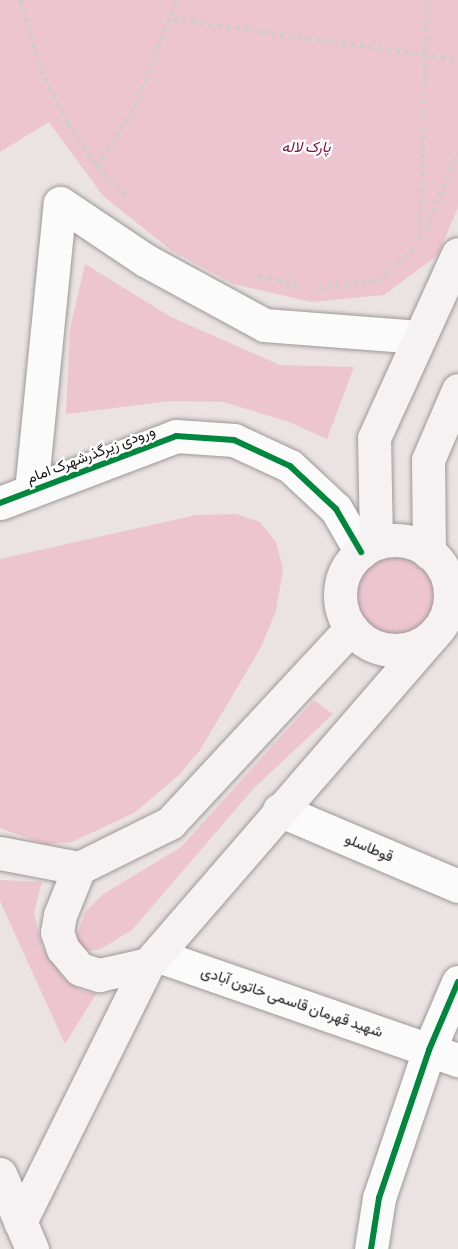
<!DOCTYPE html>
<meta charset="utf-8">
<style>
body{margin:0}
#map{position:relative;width:458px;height:1249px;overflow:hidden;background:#eae2e3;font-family:"Crimson Pro",Vazirmatn,serif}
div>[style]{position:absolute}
.green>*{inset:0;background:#edc5d0}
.round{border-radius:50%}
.path>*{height:4px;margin-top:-2px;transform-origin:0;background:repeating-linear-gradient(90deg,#d0cdce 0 4.5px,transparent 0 9px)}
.roads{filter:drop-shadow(0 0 2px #9e9899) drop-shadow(0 0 2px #9e9899)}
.minor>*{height:33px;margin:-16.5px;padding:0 16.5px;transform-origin:16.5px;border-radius:16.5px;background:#fcfbfb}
.major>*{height:33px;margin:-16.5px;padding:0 16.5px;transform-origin:16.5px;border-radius:16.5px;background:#f6f2f3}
.major>.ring{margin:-16.5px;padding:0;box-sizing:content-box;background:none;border:33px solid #f6f2f3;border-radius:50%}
.cycleway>*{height:6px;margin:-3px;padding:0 3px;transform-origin:3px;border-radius:3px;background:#00873e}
span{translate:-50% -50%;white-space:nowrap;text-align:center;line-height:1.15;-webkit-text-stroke:4.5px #fff;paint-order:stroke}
.park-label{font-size:15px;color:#7d0b41;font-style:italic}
.street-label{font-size:15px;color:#1c1718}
</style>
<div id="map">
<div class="green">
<div style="clip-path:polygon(0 0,458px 0,458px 207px,438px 255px,384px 295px,311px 302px,233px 284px,171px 250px,103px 196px,49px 122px,0 152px)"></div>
<div style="clip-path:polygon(85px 264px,171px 317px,280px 365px,354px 367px,327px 439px,289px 422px,224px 402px,170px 401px,66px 414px,70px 329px)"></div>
<div style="clip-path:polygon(236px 514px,260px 522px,276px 542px,283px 569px,276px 611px,260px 649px,200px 750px,179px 775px,134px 813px,72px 842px,44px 844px,0 828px,0 559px,196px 515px)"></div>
<div class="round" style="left:348px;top:549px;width:90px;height:90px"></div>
<div style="clip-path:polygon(314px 700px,333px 714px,254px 788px,132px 930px,101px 949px,84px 952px,75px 941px,85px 912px,102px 895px,181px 847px)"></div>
<div style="clip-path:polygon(0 880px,42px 882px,34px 913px,42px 948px,63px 977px,80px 990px,96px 994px,65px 1044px,0 901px)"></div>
</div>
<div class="path">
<div style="left:21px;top:0;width:73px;rotate:74.1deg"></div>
<div style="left:41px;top:70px;width:59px;rotate:63deg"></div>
<div style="left:68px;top:123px;width:53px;rotate:56.6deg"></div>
<div style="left:97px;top:167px;width:46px;rotate:44.1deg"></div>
<div style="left:173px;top:19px;width:288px;rotate:8.2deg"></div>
<div style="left:97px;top:167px;width:71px;rotate:-57.7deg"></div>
<div style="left:135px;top:107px;width:115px;rotate:-68.6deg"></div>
<div style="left:426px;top:229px;width:83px;rotate:-67.4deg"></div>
<div style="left:420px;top:239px;width:239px;rotate:-88.3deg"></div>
<div style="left:259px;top:276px;width:44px;rotate:13.1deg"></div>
<div style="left:318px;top:288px;width:59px;rotate:-6.8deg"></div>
<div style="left:377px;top:281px;width:53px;rotate:-41.2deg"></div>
</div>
<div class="roads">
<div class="minor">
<div style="left:31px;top:491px;width:289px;rotate:-84.3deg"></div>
<div style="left:60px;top:203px;width:102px;rotate:33.8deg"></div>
<div style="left:145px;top:260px;width:136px;rotate:28.6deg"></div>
<div style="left:264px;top:325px;width:156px;rotate:4.4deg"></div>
<div style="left:0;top:503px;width:188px;rotate:-20.8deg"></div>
<div style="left:176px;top:436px;width:58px;rotate:3.9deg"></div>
<div style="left:234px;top:440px;width:62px;rotate:24.9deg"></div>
<div style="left:290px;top:466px;width:63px;rotate:43.1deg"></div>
<div style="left:336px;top:509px;width:50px;rotate:59.8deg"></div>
<div style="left:279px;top:810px;width:194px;rotate:23deg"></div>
<div style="left:156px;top:955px;width:320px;rotate:19.2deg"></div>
<div style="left:371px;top:1249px;width:52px;rotate:-81.1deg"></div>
<div style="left:379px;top:1198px;width:156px;rotate:-71.3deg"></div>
<div style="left:429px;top:1050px;width:74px;rotate:-66.9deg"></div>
</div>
<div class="major">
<div class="ring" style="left:340px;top:540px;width:77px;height:77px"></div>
<div style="left:376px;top:541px;width:103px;rotate:-91.1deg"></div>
<div style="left:374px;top:438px;width:202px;rotate:-65.5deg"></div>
<div style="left:429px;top:553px;width:93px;rotate:-90.6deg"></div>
<div style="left:428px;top:460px;width:76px;rotate:-66.8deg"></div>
<div style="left:0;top:853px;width:80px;rotate:10.8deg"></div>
<div style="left:79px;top:868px;width:102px;rotate:-26.3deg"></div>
<div style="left:170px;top:823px;width:266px;rotate:-47.1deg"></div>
<div style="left:79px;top:868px;width:51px;rotate:112deg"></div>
<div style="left:60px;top:915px;width:17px;rotate:100deg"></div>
<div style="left:57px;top:932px;width:18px;rotate:71deg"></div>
<div style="left:63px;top:949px;width:26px;rotate:50deg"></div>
<div style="left:80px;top:969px;width:20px;rotate:18deg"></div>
<div style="left:99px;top:975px;width:50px;rotate:-12.7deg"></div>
<div style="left:0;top:1174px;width:82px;rotate:66.9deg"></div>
<div style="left:20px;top:1222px;width:288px;rotate:-63.6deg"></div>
<div style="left:148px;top:964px;width:434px;rotate:-49.1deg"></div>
</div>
</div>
<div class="cycleway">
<div style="left:0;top:503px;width:188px;rotate:-20.8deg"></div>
<div style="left:176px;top:436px;width:58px;rotate:3.9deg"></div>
<div style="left:234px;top:440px;width:62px;rotate:24.9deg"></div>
<div style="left:290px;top:466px;width:63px;rotate:43.1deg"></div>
<div style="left:336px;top:509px;width:50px;rotate:59.8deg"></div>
<div style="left:371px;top:1249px;width:52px;rotate:-81.1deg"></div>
<div style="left:379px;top:1198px;width:156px;rotate:-71.3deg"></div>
<div style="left:429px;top:1050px;width:74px;rotate:-66.9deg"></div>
</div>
<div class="park-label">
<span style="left:306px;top:148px">پارک لاله</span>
</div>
<div class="street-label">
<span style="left:91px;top:455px;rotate:-21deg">ورودی زیرگذرشهرک امام</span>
<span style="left:369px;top:848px;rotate:23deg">قوطاسلو</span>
<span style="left:292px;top:1002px;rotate:19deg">شهید قهرمان قاسمی خاتون آبادی</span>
</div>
</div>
